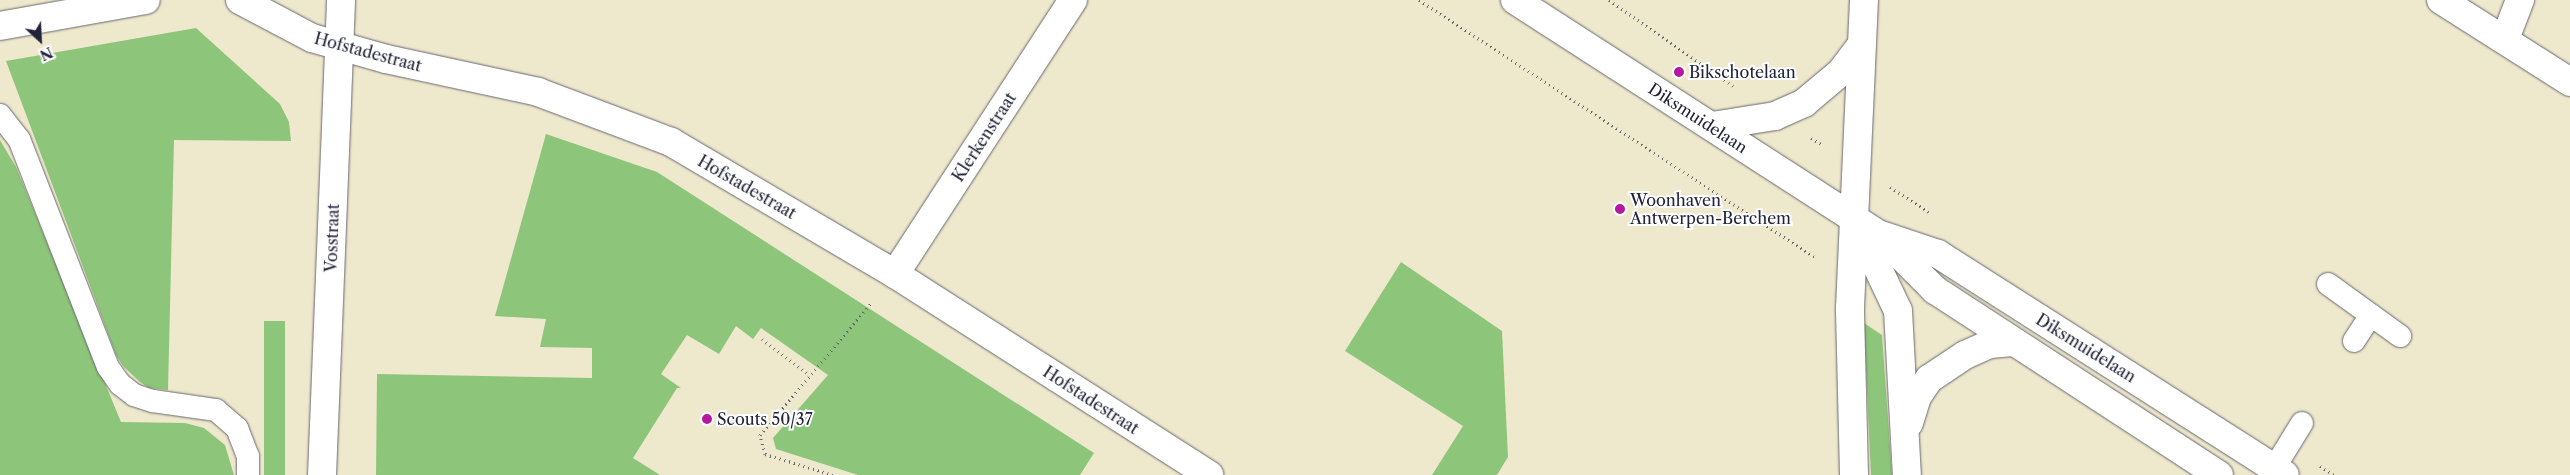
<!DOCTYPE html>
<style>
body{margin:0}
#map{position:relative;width:2570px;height:475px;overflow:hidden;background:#eee8cd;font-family:"Libre Caslon Text",serif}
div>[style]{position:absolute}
.green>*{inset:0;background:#8dc67a;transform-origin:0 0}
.path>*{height:3px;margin-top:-1.5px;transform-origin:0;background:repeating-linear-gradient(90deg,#69676e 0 1px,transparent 0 5px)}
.roads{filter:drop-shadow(0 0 1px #69676e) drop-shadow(0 0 1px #69676e)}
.lane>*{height:22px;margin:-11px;padding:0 11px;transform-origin:11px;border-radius:11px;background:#fff}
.street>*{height:28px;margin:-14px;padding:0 14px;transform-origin:14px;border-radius:14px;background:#fff}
.secondary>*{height:28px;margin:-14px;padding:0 14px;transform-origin:14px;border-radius:14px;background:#fff}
.dots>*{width:14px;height:14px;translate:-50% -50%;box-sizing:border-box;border:2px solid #fff;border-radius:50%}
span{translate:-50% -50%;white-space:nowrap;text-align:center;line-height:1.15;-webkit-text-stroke:4px #fff;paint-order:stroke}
.street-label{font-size:16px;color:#22223b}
.poi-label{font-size:16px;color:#22223b}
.left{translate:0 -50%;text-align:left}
.north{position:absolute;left:15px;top:15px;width:50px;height:50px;-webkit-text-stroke:4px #fff;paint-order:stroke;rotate:155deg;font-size:14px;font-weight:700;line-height:20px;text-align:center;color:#22223b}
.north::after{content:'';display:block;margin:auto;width:18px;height:22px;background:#22223b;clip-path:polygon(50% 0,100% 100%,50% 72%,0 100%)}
</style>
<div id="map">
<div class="green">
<div style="clip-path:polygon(196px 28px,280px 104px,289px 122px,291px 141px,174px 140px,168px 390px,149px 388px,140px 382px,123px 366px,116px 355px,6px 61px)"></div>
<div style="clip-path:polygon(546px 134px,657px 172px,1094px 453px,1080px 475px,858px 475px,776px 449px,773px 438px,828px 375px,761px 328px,753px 339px,736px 326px,719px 354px,687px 335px,661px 374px,681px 388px,677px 388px,633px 458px,660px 475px,376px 475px,377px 374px,592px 378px,592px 348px,540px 347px,546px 319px,495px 316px)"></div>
<div style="clip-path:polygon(0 140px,16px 167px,121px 422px,185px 423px,204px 428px,225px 445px,234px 475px,0 475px)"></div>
<div style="clip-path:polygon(1401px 262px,1502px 331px,1508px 457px,1497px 475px,1432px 475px,1463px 426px,1345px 351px)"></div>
<div style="left:285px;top:321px;width:154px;height:21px;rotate:90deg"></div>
<div style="clip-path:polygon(1864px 323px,1882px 335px,1892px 475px,1871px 475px)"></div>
</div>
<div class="path">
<div style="left:1419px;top:0;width:474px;rotate:33deg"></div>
<div style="left:1609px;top:0;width:151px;rotate:34.7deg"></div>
<div style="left:1811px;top:138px;width:14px;rotate:30deg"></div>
<div style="left:1890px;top:187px;width:46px;rotate:32.7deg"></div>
<div style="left:762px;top:339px;width:60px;rotate:36.9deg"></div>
<div style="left:2320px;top:466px;width:17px;rotate:33deg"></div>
<div style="left:833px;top:475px;width:71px;rotate:-162.8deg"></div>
<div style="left:765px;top:454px;width:20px;rotate:-105deg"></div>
<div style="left:760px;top:435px;width:174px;rotate:-49.9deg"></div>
</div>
<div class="roads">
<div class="lane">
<div style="left:0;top:115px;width:31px;rotate:52deg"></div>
<div style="left:19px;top:139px;width:245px;rotate:68.7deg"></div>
<div style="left:108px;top:367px;width:21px;rotate:55deg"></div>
<div style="left:120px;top:384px;width:18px;rotate:38deg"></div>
<div style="left:134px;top:395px;width:20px;rotate:18deg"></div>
<div style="left:153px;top:401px;width:64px;rotate:8.1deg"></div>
<div style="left:216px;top:410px;width:28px;rotate:41deg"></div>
<div style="left:237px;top:428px;width:30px;rotate:69deg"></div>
<div style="left:248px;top:456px;width:19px;rotate:90deg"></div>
<div style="left:2328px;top:284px;width:89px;rotate:35.8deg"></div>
<div style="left:2354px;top:341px;width:31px;rotate:-57deg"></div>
<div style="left:2270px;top:475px;width:61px;rotate:-58.4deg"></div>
</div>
<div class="street">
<div style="left:240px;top:0;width:81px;rotate:27.8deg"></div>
<div style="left:312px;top:38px;width:77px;rotate:15.8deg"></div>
<div style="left:386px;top:59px;width:156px;rotate:12.2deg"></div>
<div style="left:538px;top:92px;width:142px;rotate:20.6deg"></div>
<div style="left:671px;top:142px;width:260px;rotate:30.5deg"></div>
<div style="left:895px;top:274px;width:373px;rotate:32.6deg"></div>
<div style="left:2441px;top:0;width:153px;rotate:32.4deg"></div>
<div style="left:0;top:26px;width:148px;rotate:-10.1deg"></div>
<div style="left:2505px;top:39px;width:42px;rotate:-69deg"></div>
<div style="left:1712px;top:126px;width:64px;rotate:-9deg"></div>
<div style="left:1775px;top:116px;width:32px;rotate:-24deg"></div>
<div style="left:1804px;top:103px;width:48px;rotate:-40deg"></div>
<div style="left:1841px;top:72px;width:34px;rotate:-53deg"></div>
<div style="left:1856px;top:222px;width:98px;rotate:64.7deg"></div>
<div style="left:1898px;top:311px;width:164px;rotate:86.9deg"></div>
<div style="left:895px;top:274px;width:327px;rotate:-57deg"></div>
<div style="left:1909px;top:423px;width:27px;rotate:-73deg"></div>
<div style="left:1917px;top:397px;width:22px;rotate:-56deg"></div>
<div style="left:1929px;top:379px;width:43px;rotate:-33.7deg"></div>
<div style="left:1965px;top:355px;width:27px;rotate:-24deg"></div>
<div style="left:1990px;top:344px;width:23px;rotate:-5deg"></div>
<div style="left:322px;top:475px;width:475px;rotate:-87.7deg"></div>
<div style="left:1854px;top:475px;width:167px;rotate:-91.4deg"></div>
<div style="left:1850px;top:308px;width:308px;rotate:-87.4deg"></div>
</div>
<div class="secondary">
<div style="left:1515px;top:0;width:434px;rotate:32.8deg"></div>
<div style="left:1880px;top:235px;width:78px;rotate:45deg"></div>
<div style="left:1935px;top:290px;width:339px;rotate:33.1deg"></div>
<div style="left:1884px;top:236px;width:57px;rotate:18.4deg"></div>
<div style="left:1938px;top:254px;width:411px;rotate:32.5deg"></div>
</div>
</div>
<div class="dots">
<div style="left:1679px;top:72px;background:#b5179e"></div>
<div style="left:1620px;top:209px;background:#b5179e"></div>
<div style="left:707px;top:419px;background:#b5179e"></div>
</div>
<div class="street-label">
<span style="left:368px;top:52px;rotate:15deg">Hofstadestraat</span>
<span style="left:1698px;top:118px;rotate:33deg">Diksmuidelaan</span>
<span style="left:984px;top:137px;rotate:-57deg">Klerkenstraat</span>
<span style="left:747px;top:187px;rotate:30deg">Hofstadestraat</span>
<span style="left:332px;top:238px;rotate:-88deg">Vosstraat</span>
<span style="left:2086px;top:348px;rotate:32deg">Diksmuidelaan</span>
<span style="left:1091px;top:400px;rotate:33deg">Hofstadestraat</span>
</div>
<div class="poi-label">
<span class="left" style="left:1689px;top:72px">Bikschotelaan</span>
<span class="left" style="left:1630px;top:209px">Woonhaven<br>Antwerpen-Berchem</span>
<span class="left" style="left:717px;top:419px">Scouts 50/37</span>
</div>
<div class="north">N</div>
</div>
